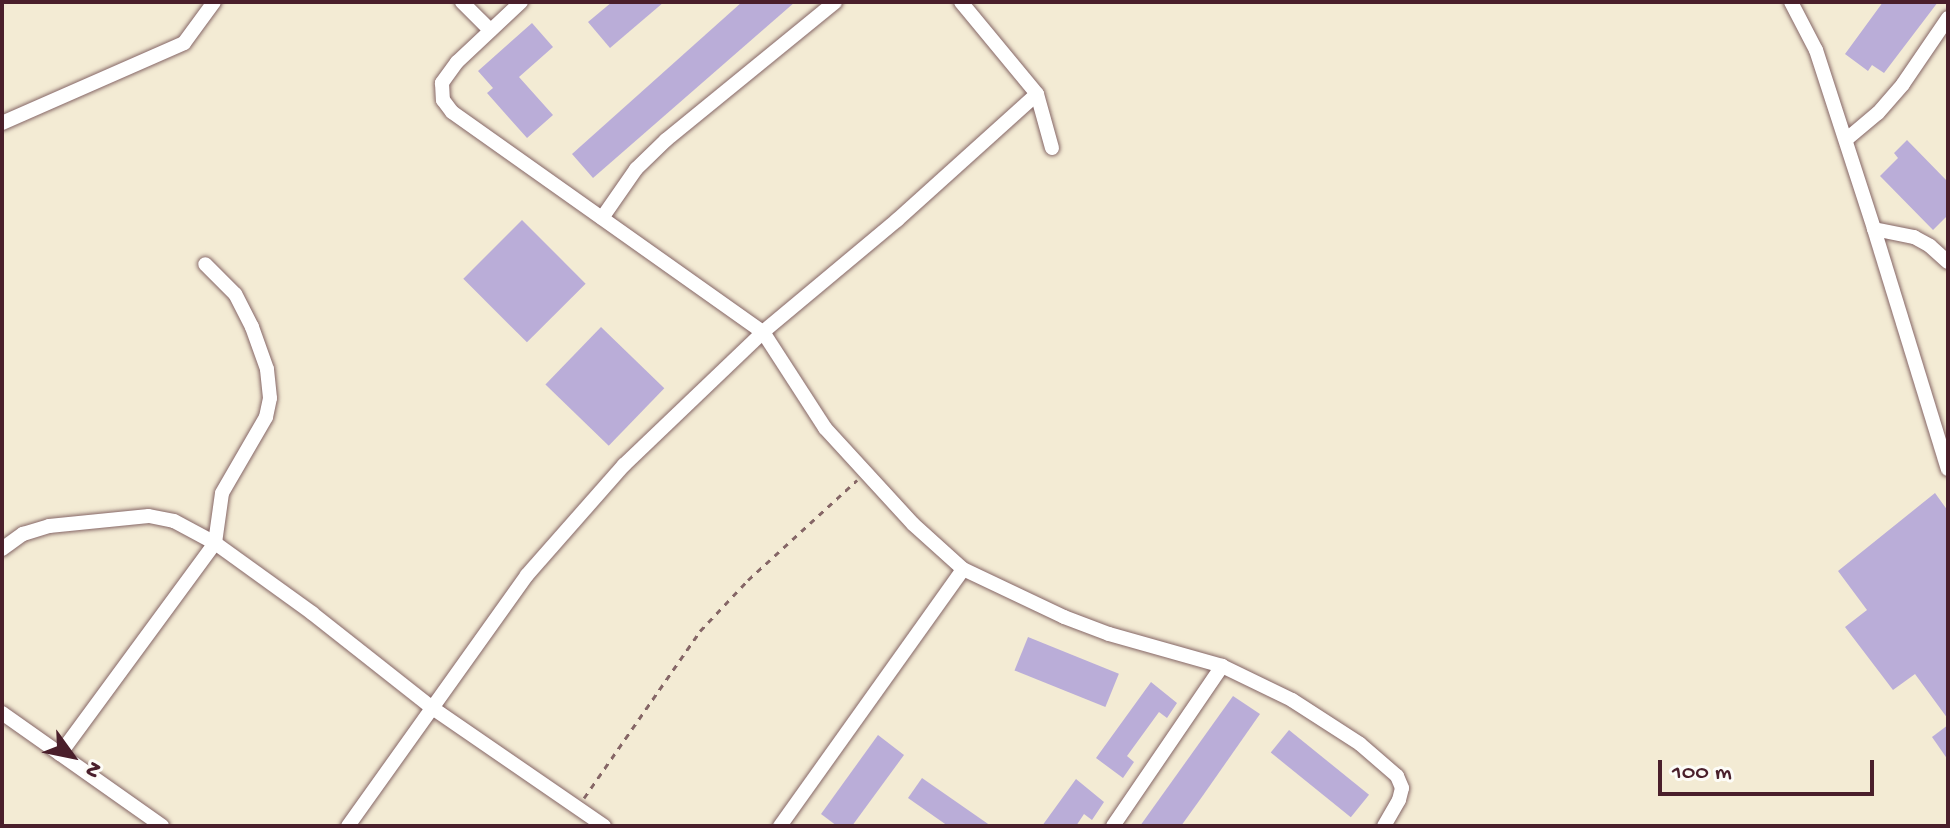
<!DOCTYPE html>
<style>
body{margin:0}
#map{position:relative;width:1950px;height:828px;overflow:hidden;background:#f3ebd4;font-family:"Gochi Hand",sans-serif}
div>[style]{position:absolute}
.building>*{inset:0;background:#baadd8;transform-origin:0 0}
.path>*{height:3px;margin-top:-1.5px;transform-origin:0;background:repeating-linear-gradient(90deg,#856666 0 6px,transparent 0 12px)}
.roads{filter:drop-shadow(0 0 2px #856666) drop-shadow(0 0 2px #856666)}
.minor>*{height:14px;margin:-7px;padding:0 7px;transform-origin:7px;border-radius:7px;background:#fff}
span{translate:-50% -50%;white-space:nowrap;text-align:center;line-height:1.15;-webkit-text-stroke:6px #fdfcf7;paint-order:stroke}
.frame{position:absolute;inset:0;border:4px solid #4a1f2b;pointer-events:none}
.north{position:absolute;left:32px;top:716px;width:80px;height:80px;-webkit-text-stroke:6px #fdfcf7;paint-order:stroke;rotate:123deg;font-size:22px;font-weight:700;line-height:32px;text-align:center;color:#4a1f2b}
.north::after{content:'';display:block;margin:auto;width:28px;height:36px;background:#4a1f2b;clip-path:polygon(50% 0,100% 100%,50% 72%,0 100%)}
.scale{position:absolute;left:1658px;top:760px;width:216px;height:36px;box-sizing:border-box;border:4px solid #4a1f2b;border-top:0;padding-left:10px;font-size:24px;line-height:28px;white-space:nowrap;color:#4a1f2b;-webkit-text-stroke:6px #fdfcf7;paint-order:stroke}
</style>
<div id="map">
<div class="building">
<div style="clip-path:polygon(612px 2px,664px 2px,610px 48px,588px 22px)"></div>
<div style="clip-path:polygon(742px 2px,795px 2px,593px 178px,572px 154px)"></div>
<div style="clip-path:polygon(1883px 2px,1938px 2px,1884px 73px,1872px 65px,1868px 71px,1845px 54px)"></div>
<div style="clip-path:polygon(532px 23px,553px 47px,519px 77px,553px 115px,527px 138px,487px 93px,493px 88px,478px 71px)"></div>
<div style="clip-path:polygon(1907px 140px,1948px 182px,1948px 215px,1933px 230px,1880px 176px,1898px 158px,1894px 153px)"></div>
<div style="left:522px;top:220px;width:90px;height:83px;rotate:45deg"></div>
<div style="left:601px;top:327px;width:88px;height:80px;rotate:44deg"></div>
<div style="clip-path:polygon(1935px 493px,1948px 511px,1948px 719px,1915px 674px,1893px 690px,1845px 627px,1867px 610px,1838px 571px)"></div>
<div style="left:1028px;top:637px;width:98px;height:36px;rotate:22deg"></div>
<div style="clip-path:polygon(1151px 682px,1177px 703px,1167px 718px,1159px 712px,1127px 756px,1134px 762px,1123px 778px,1096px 758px)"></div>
<div style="clip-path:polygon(1233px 696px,1260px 714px,1204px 794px,1181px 826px,1140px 826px)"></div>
<div style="clip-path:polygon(1948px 725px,1948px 760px,1932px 737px)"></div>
<div style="left:1289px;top:730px;width:103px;height:29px;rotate:39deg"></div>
<div style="clip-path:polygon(878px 735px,904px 755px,852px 826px,837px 826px,821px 814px)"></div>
<div style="clip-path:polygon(922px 778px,991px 826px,948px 826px,908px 798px)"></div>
<div style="clip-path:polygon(1076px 779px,1104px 802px,1092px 820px,1084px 814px,1076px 826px,1042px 826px)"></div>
</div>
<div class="path">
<div style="left:584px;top:798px;width:203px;rotate:-55.2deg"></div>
<div style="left:700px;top:631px;width:70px;rotate:-46.7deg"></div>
<div style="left:748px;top:580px;width:148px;rotate:-42.5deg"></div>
</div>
<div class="roads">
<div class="minor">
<div style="left:462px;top:2px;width:40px;rotate:45deg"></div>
<div style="left:521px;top:2px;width:88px;rotate:136.8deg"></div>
<div style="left:457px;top:62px;width:26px;rotate:126deg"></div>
<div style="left:442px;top:83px;width:17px;rotate:87deg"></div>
<div style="left:443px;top:100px;width:15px;rotate:53deg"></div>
<div style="left:452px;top:112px;width:381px;rotate:35.3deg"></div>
<div style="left:763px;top:332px;width:114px;rotate:57.1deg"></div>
<div style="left:825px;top:428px;width:130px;rotate:47.5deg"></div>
<div style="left:913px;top:524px;width:67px;rotate:42deg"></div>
<div style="left:963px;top:569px;width:112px;rotate:25.4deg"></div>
<div style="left:1064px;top:617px;width:48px;rotate:20.7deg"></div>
<div style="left:1109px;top:634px;width:117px;rotate:15.8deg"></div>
<div style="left:1222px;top:666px;width:78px;rotate:25.9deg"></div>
<div style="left:1292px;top:700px;width:81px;rotate:32.9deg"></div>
<div style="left:1360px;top:744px;width:49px;rotate:40.9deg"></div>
<div style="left:1397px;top:776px;width:13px;rotate:67deg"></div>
<div style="left:1402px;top:788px;width:12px;rotate:104deg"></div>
<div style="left:1399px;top:800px;width:30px;rotate:120deg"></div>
<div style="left:961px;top:2px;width:119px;rotate:50.4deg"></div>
<div style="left:1037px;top:94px;width:56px;rotate:74.5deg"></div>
<div style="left:1791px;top:2px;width:54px;rotate:62.5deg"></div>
<div style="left:1816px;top:50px;width:188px;rotate:72deg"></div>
<div style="left:1874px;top:229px;width:41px;rotate:11.3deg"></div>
<div style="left:1914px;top:237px;width:18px;rotate:29deg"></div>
<div style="left:1930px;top:246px;width:24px;rotate:42deg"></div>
<div style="left:2px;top:123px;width:199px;rotate:-23.7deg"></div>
<div style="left:184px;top:43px;width:51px;rotate:-53.8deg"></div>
<div style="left:1848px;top:138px;width:39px;rotate:-40deg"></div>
<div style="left:1878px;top:113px;width:38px;rotate:-49deg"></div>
<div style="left:1903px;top:84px;width:80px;rotate:-55.7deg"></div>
<div style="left:602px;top:218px;width:60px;rotate:-55.2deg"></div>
<div style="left:636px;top:169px;width:42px;rotate:-44deg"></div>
<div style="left:666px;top:140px;width:218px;rotate:-39.2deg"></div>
<div style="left:1874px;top:229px;width:251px;rotate:72.9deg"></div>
<div style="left:2px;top:549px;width:26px;rotate:-36deg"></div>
<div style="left:23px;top:534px;width:27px;rotate:-17deg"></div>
<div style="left:49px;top:526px;width:100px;rotate:-5.7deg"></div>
<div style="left:149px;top:516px;width:25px;rotate:11deg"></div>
<div style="left:174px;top:521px;width:47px;rotate:28.2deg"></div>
<div style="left:215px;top:543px;width:120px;rotate:35.8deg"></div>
<div style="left:312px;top:613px;width:152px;rotate:38.3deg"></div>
<div style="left:431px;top:707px;width:210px;rotate:34.5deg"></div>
<div style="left:2px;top:713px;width:196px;rotate:35.2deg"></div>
<div style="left:60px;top:754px;width:262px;rotate:-53.7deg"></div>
<div style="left:215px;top:543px;width:50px;rotate:-82deg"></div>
<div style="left:222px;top:493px;width:88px;rotate:-59.9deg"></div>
<div style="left:266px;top:417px;width:19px;rotate:-78deg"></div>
<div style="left:270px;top:398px;width:29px;rotate:-96deg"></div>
<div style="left:267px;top:369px;width:45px;rotate:-109.7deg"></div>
<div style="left:252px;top:327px;width:37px;rotate:-117deg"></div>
<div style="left:235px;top:294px;width:42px;rotate:-135deg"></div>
<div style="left:348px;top:826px;width:308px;rotate:-54.5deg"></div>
<div style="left:527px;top:575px;width:147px;rotate:-48.6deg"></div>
<div style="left:624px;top:465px;width:192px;rotate:-43.7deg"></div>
<div style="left:763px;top:332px;width:175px;rotate:-39.9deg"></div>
<div style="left:897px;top:220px;width:188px;rotate:-42deg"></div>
<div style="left:780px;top:826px;width:315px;rotate:-54.5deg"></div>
<div style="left:1113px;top:826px;width:194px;rotate:-55.7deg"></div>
</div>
</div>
<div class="frame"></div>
<div class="north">N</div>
<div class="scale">100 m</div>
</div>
